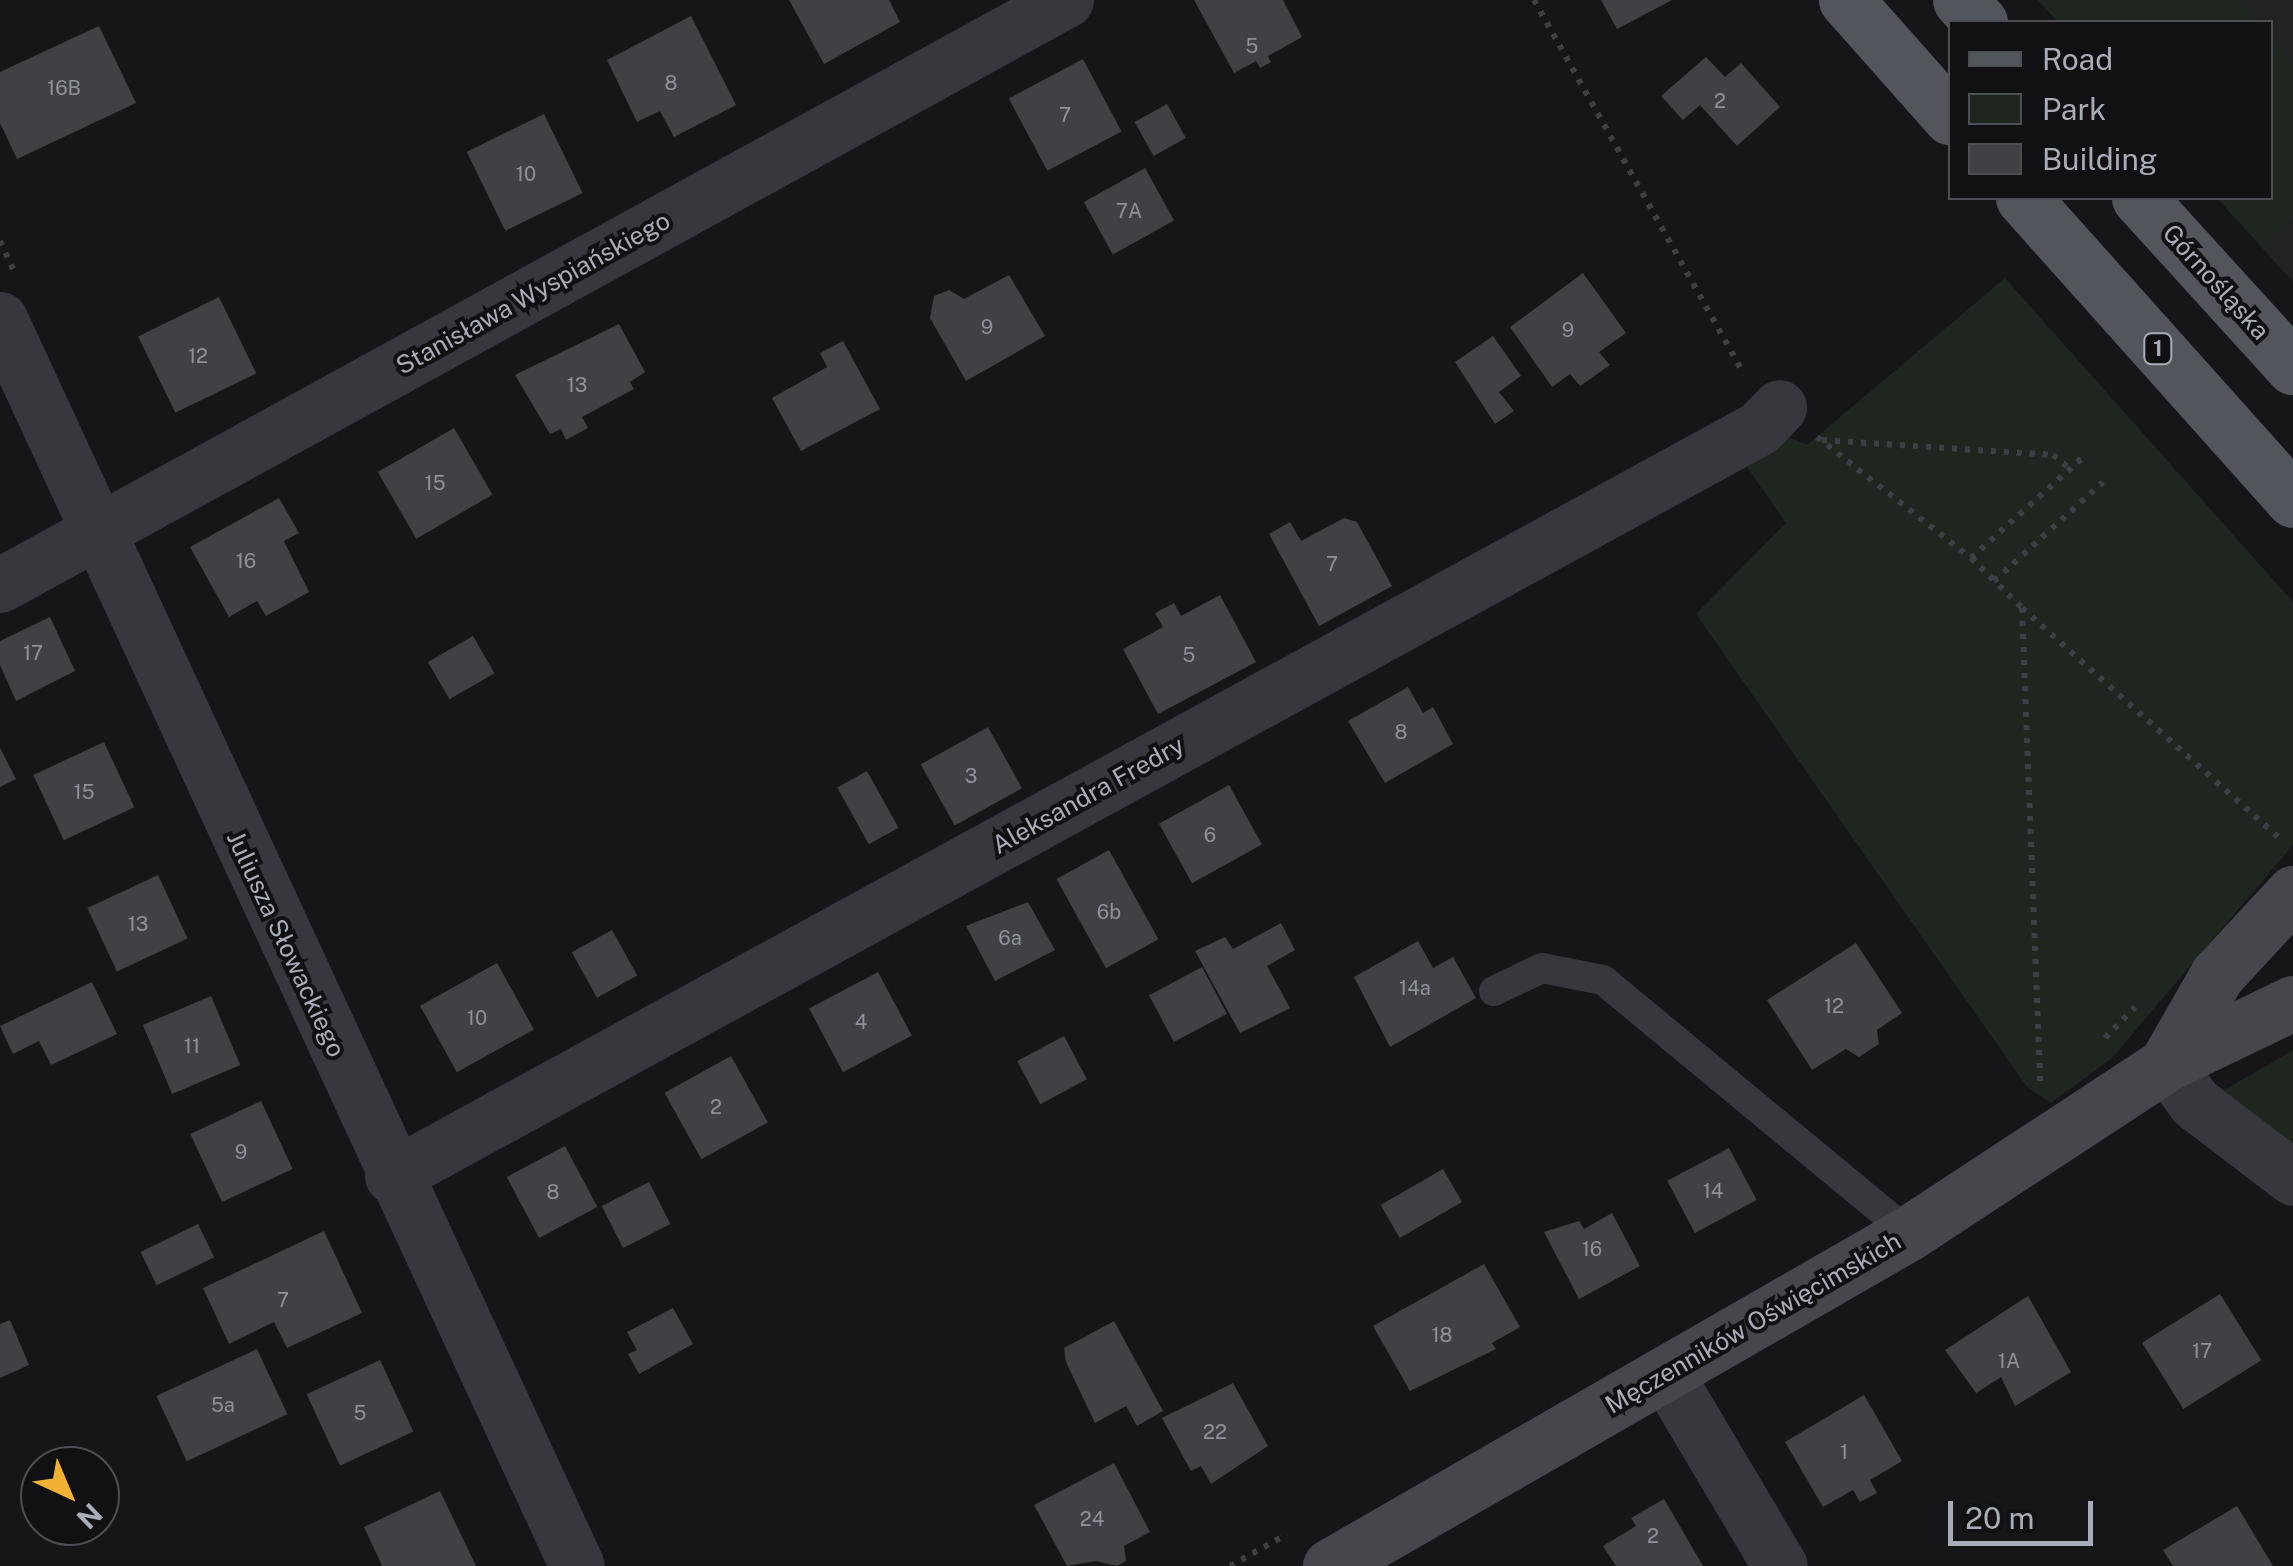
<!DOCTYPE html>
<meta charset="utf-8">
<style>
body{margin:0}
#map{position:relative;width:2293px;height:1566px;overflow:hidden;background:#161618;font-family:"Public Sans",sans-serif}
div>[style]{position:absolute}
.built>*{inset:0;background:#222225}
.green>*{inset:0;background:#1e261f}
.building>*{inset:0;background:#404145;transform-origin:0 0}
.path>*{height:6px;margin-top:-3px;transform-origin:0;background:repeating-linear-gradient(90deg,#3d3f44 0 5px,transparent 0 13px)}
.lane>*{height:30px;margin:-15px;padding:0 15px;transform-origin:15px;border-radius:15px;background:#37383d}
.street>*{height:55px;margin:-27.5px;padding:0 27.5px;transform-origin:27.5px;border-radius:27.5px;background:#37383d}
.secondary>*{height:55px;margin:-27.5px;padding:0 27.5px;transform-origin:27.5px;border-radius:27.5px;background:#45474d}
.primary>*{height:55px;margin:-27.5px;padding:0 27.5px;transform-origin:27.5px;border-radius:27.5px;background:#53555c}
span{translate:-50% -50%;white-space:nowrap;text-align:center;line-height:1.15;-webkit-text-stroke:8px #111113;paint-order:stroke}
.number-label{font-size:20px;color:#8e929b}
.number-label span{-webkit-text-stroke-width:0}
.shield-label span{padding:2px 8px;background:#111113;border:2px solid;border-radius:8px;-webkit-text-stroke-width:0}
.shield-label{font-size:22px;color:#a8adb8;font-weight:700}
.street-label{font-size:25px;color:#a8adb8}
.legend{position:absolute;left:1948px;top:20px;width:325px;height:180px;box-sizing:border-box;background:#111113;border:2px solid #4d4f55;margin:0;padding:12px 18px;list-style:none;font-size:30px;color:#a8adb8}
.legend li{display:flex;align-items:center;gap:20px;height:50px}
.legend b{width:50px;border:2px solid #4d4f55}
.north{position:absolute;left:20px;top:1446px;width:100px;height:100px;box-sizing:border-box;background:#111113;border:2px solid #4d4f55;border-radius:50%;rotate:136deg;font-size:28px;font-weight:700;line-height:40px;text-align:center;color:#a8adb8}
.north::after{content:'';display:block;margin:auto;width:35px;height:45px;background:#f2b134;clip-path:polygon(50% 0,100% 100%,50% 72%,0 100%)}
.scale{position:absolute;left:1948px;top:1501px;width:145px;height:45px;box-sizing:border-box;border:5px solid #a8adb8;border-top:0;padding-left:12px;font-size:30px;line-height:35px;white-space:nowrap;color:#a8adb8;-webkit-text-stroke:8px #111113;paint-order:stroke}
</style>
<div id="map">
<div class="built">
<div style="clip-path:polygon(2038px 0,2293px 0,2293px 282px,2217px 198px,2270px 198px,2270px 22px,2058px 22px)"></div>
</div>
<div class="green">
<div style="clip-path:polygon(2038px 0,2241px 0,2260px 22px,2058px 22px)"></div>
<div style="clip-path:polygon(2271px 36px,2293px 63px,2293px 219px,2262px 247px,2217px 198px,2270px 198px)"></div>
<div style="clip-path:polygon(2005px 278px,2293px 602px,2293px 845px,2112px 1058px,2051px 1103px,2027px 1087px,1696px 614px,1786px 523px,1738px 454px,1787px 436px,1807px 445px)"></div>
<div style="clip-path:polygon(2293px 1050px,2293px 1150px,2223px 1091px)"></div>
</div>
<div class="building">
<div style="clip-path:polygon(789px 0,889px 0,900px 22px,824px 64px)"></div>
<div style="clip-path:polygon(1194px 0,1283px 0,1302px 37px,1268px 56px,1271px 62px,1260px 68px,1256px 61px,1234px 73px)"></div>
<div style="clip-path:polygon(1601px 0,1672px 0,1617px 29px)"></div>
<div style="clip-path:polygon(691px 16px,736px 105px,674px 137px,660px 111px,637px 122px,607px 60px)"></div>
<div style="clip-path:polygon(99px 26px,136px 103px,17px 159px,0 123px,0 72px)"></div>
<div style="clip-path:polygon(1706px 57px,1725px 77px,1741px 63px,1780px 107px,1737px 146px,1700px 105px,1683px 120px,1661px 96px)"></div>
<div style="left:1083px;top:59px;width:82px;height:84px;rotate:62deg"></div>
<div style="left:1167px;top:104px;width:39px;height:37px;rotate:61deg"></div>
<div style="left:544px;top:114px;width:88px;height:86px;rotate:64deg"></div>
<div style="left:1145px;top:168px;width:60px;height:70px;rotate:61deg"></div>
<div style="clip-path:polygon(1583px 273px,1626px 333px,1599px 352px,1610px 365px,1580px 386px,1570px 374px,1552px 387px,1510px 327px)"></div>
<div style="clip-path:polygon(1009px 275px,1045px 336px,966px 381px,930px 318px,934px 296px,949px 290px,964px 299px)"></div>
<div style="left:219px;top:297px;width:85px;height:90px;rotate:64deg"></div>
<div style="clip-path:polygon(619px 324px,645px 372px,630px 382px,634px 389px,582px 417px,588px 428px,566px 440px,561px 429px,550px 434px,515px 375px)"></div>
<div style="clip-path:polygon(1493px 336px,1521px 376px,1499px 392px,1514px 411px,1495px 424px,1455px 362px)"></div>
<div style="clip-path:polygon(843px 341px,880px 409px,801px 451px,772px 398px,827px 367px,820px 353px)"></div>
<div style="left:454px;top:428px;width:77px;height:88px;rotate:60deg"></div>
<div style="clip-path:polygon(279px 498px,299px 533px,284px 541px,309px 592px,266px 616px,257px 601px,229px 617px,190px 547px)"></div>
<div style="clip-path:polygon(1344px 518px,1357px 522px,1392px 586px,1319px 626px,1269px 534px,1290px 522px,1301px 541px)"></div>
<div style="clip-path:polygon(1220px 595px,1256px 662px,1158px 714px,1123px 649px,1163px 627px,1155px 613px,1174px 603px,1181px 616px)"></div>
<div style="clip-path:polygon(50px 617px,75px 671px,16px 701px,0 665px,0 641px)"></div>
<div style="left:473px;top:636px;width:43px;height:52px;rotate:60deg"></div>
<div style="clip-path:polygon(1408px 687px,1423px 713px,1433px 707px,1453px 744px,1385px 783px,1348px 721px)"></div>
<div style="left:988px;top:727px;width:70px;height:77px;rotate:61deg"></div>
<div style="left:104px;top:742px;width:72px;height:78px;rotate:65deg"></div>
<div style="clip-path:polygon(0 748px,16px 779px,0 787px)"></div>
<div style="left:867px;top:771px;width:65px;height:34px;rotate:61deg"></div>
<div style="left:1229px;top:785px;width:68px;height:80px;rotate:61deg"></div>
<div style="left:1109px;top:850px;width:102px;height:60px;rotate:61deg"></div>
<div style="left:158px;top:875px;width:70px;height:78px;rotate:65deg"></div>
<div style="clip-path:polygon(1028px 902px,1055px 950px,995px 981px,966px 926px)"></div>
<div style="clip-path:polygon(1281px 923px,1295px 950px,1267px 966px,1290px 1008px,1240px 1033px,1195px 951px,1225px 937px,1233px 949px)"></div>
<div style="left:612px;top:930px;width:52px;height:46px;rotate:61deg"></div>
<div style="clip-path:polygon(1418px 941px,1433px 968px,1453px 957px,1476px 998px,1390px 1047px,1354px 977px)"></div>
<div style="clip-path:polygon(1856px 943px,1902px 1013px,1877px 1030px,1879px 1044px,1859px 1057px,1846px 1049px,1812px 1070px,1767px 1000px)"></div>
<div style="left:497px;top:963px;width:76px;height:88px;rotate:61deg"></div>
<div style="left:1202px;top:967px;width:53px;height:60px;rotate:62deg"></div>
<div style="left:878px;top:972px;width:72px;height:78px;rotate:62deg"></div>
<div style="clip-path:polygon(92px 982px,117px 1034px,51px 1065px,39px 1041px,13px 1054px,0 1026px)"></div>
<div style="left:211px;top:996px;width:75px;height:74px;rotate:67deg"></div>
<div style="left:1064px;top:1036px;width:49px;height:53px;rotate:62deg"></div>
<div style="left:731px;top:1056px;width:76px;height:76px;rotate:61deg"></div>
<div style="left:261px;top:1101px;width:75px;height:78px;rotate:65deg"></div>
<div style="left:565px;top:1146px;width:69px;height:66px;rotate:62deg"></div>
<div style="left:1729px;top:1148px;width:59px;height:70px;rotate:62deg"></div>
<div style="left:1443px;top:1169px;width:38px;height:72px;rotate:60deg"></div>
<div style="left:649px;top:1182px;width:47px;height:53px;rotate:63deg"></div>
<div style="clip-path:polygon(1612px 1213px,1640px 1266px,1579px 1299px,1544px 1232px,1579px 1221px,1584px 1229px)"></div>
<div style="left:198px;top:1224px;width:37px;height:64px;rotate:64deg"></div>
<div style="clip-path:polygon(324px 1231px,362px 1313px,287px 1348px,274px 1322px,229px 1344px,203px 1288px)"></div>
<div style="clip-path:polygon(1484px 1264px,1520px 1327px,1492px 1343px,1496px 1349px,1410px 1391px,1373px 1326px)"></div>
<div style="left:2220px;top:1294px;width:78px;height:92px;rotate:58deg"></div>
<div style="clip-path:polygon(2028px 1296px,2071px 1372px,2015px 1406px,2001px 1377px,1976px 1393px,1945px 1350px)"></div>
<div style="clip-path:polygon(673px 1308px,693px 1344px,639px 1374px,628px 1354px,637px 1350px,627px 1332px)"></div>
<div style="clip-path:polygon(10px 1320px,29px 1365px,0 1378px,0 1324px)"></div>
<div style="clip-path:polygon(1114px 1321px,1163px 1411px,1137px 1426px,1126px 1406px,1095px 1423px,1066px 1362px,1064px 1348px)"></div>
<div style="left:257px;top:1349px;width:72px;height:111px;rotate:65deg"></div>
<div style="left:380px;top:1360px;width:79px;height:81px;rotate:65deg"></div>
<div style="clip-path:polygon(1233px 1383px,1268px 1446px,1211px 1484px,1201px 1466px,1191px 1471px,1162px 1418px)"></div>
<div style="clip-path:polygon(1864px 1395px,1902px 1461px,1870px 1480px,1877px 1493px,1860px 1502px,1853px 1490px,1823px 1507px,1785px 1442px)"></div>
<div style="clip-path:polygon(1114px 1463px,1150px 1532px,1124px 1546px,1126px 1561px,1117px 1566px,1096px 1561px,1067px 1566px,1034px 1505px)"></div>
<div style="clip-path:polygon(440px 1491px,476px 1566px,382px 1566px,364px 1527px)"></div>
<div style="clip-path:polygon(1664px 1499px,1703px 1566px,1616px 1566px,1603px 1546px,1636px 1526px,1631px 1518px)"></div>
<div style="clip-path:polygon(2237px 1506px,2273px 1566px,2173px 1566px,2163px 1550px)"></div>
</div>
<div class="path">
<div style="left:1534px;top:0;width:429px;rotate:60.7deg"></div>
<div style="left:0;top:241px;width:33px;rotate:65deg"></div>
<div style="left:1817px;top:437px;width:196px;rotate:38.2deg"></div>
<div style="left:1971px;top:558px;width:71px;rotate:44.4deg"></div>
<div style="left:2022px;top:608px;width:475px;rotate:87.8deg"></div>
<div style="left:1822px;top:440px;width:231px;rotate:3.7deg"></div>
<div style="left:2053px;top:455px;width:22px;rotate:39deg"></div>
<div style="left:1971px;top:558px;width:151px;rotate:-42deg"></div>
<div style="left:1994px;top:581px;width:147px;rotate:-42.2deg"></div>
<div style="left:2022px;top:608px;width:350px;rotate:41.8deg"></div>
<div style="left:2105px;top:1038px;width:43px;rotate:-45.9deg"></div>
<div style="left:1230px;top:1566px;width:65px;rotate:-29.3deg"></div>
</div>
<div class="lane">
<div style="left:1494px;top:991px;width:53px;rotate:-25.6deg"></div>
<div style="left:1542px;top:968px;width:62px;rotate:11.1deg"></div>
<div style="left:1603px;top:980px;width:397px;rotate:39.6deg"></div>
</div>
<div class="street">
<div style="left:0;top:319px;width:1374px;rotate:65.17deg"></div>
<div style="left:0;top:585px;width:1216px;rotate:-28.76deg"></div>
<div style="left:2166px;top:1064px;width:49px;rotate:53.4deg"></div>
<div style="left:2195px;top:1103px;width:123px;rotate:37.4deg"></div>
<div style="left:392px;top:1176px;width:1558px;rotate:-28.69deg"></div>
<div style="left:1759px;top:428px;width:29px;rotate:-46deg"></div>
<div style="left:1666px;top:1374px;width:223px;rotate:59.3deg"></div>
</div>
<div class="secondary">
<div style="left:2166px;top:1064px;width:103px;rotate:-60.2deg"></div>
<div style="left:2217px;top:975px;width:112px;rotate:-47.2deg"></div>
<div style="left:1330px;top:1566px;width:668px;rotate:-29.9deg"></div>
<div style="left:1909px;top:1233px;width:308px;rotate:-33.3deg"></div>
<div style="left:2166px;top:1064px;width:141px;rotate:-25.7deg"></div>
</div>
<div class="primary">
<div style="left:1846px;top:0;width:157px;rotate:48.4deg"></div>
<div style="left:1960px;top:0;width:30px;rotate:48deg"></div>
<div style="left:2023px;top:198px;width:405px;rotate:48.2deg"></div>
<div style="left:2139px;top:198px;width:229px;rotate:47.7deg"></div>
</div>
<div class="number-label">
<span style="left:1252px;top:46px">5</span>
<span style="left:671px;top:83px">8</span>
<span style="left:64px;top:88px">16B</span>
<span style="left:1720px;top:101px">2</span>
<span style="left:1065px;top:115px">7</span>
<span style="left:526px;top:174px">10</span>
<span style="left:1129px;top:211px">7A</span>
<span style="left:987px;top:327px">9</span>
<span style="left:1568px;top:330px">9</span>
<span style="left:198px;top:356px">12</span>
<span style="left:577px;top:385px">13</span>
<span style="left:435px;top:483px">15</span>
<span style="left:246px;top:561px">16</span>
<span style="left:1332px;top:564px">7</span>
<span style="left:33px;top:653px">17</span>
<span style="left:1189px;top:655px">5</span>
<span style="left:1401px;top:732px">8</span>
<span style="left:971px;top:776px">3</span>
<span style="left:84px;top:792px">15</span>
<span style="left:1210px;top:835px">6</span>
<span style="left:1109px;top:912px">6b</span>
<span style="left:138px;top:924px">13</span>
<span style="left:1010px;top:938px">6a</span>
<span style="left:1415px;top:988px">14a</span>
<span style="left:1834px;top:1006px">12</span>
<span style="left:477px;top:1018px">10</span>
<span style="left:861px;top:1022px">4</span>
<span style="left:192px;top:1046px">11</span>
<span style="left:716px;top:1107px">2</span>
<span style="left:241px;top:1152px">9</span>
<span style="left:1713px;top:1191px">14</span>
<span style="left:553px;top:1192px">8</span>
<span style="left:1592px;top:1249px">16</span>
<span style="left:283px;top:1300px">7</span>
<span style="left:1442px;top:1335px">18</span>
<span style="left:2202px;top:1351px">17</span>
<span style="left:2009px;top:1361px">1A</span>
<span style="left:223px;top:1405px">5a</span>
<span style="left:360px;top:1413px">5</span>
<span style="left:1215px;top:1432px">22</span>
<span style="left:1844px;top:1452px">1</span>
<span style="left:1092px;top:1519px">24</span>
<span style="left:1653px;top:1536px">2</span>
</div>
<div class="shield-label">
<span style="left:2158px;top:349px">1</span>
</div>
<div class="street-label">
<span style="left:2216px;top:282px;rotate:48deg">Górnośląska</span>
<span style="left:533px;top:293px;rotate:-29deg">Stanisława Wyspiańskiego</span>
<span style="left:1088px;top:795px;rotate:-29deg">Aleksandra Fredry</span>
<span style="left:286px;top:944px;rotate:65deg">Juliusza Słowackiego</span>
<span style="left:1753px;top:1323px;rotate:-30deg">Męczenników Oświęcimskich</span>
</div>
<ul class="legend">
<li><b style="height:12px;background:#53555c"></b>Road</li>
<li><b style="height:28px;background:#1e261f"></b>Park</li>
<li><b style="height:28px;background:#404145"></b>Building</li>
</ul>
<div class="north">N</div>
<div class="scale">20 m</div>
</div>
